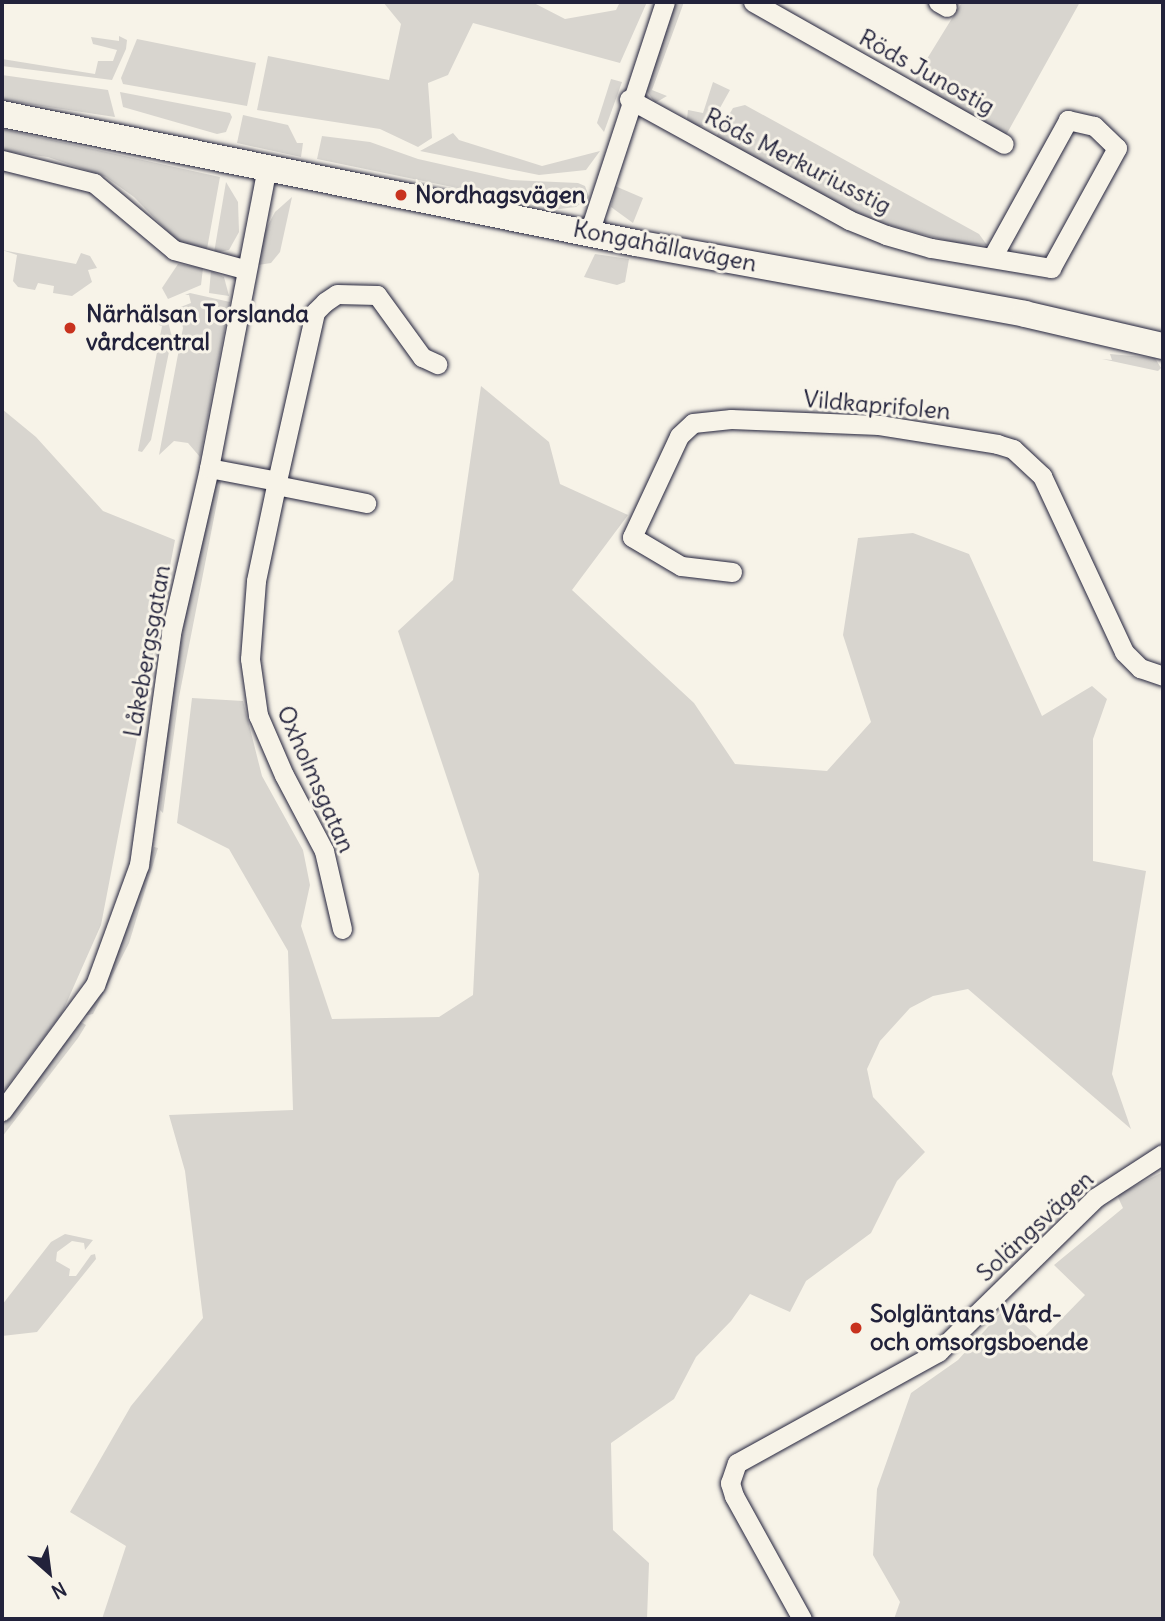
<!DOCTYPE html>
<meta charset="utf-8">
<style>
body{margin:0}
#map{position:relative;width:1165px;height:1621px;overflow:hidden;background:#f7f3e8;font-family:Delius,sans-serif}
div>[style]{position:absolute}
.green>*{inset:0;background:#d8d5cf}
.roads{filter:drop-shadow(0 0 2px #22223b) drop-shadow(0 0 2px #22223b)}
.street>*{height:19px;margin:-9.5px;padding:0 9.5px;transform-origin:9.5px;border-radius:9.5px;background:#f7f3e8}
.secondary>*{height:26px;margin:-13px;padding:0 13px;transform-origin:13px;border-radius:13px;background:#f7f3e8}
.dots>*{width:19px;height:19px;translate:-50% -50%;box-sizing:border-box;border:4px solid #f7f3e8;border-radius:50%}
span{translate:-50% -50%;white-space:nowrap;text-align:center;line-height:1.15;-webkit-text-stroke:6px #f7f3e8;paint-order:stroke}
.street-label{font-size:24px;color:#22223b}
.poi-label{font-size:24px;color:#22223b;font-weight:700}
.left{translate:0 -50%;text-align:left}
.frame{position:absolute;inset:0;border:4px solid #22223b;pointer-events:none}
.north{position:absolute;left:14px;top:1537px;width:70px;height:70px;-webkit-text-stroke:5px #f7f3e8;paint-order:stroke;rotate:152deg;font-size:19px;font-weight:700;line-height:28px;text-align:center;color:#22223b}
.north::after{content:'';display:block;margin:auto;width:24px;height:32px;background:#22223b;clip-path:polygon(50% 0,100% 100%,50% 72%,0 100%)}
</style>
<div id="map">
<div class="green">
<div style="clip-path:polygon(383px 2px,532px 2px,565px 19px,616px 10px,620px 2px,647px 2px,620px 63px,473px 23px,448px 75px,428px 83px,432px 138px,418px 147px,380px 129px,257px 110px,268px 56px,389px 80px,401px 24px)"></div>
<div style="clip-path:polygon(676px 2px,684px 2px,652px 90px,667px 96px,655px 103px,646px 90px)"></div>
<div style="clip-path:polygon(962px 2px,1080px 2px,1005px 137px,913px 85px,920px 70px,944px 87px,949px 77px,922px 67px)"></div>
<div style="clip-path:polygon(119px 36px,127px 40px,126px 49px,112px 80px,2px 66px,2px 59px,95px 74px,98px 61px,113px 61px,117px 50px,93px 44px,91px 37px,119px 41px)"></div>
<div style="clip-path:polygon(137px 39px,256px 63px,247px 106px,123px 84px,121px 78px)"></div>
<div style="clip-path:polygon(2px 75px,108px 90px,115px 117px,2px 100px)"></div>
<div style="clip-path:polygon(611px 79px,622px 82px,604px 132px,597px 123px)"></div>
<div style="clip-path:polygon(713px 82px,730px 90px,711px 124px,698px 127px,687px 119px,688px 110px,703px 113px)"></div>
<div style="clip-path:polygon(120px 92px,230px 113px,232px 117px,226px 132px,217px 134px,123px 107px)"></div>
<div style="clip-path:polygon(745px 105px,979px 234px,987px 245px,956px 243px,866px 219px,716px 137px,733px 108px)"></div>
<div style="clip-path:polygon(243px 115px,288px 125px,297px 143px,303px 143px,301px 157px,237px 143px)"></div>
<div style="clip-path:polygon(2px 129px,220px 177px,207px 249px,177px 241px,134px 197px,106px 177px,48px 157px,2px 151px)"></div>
<div style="clip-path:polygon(453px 133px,459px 140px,542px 166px,600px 151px,586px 170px,539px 175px,420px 151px)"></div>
<div style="clip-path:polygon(322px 136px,370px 142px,418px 159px,511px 180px,578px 183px,585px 186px,589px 197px,576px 207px,559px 209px,317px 159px)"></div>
<div style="clip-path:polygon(226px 182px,238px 202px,239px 232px,229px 250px,214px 253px)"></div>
<div style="clip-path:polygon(615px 186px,643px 198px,633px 223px,611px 207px)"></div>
<div style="clip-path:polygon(292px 197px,280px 252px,271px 263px,258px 265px,264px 233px,275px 212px)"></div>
<div style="clip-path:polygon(2px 250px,76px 264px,81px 253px,90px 256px,97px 268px,88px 270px,92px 282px,72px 296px,53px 293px,54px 286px,38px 283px,35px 290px,18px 287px,13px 281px,17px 255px)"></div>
<div style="clip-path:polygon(595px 254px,629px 259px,625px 282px,617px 285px,584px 277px)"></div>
<div style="clip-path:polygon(178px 264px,203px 268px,201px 285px,168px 299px,162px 288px)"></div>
<div style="clip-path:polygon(211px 271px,224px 277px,229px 296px,209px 293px)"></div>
<div style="clip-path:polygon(190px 293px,230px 302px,200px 457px,188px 443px,174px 441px,159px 455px,183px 328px,178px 308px,191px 303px,189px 295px,185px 295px)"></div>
<div style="clip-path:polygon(153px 314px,167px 318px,172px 337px,151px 440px,142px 452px,138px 451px,162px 326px,152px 323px)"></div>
<div style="clip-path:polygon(1110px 354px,1155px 358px,1161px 368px,1158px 371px,1102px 359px,1112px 360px)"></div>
<div style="clip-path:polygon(481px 386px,549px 442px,560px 484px,628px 515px,572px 590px,694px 703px,735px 764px,827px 771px,871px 722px,843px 635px,858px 538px,913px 533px,969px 554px,1042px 716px,1092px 686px,1107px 699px,1093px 739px,1093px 861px,1146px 871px,1112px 1074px,1131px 1129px,968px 989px,933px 996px,910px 1008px,880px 1041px,867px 1069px,873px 1097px,925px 1152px,897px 1181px,871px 1233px,806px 1281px,790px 1312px,750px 1294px,731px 1321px,696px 1357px,674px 1399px,611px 1443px,613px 1530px,649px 1563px,647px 1619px,102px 1619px,126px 1546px,70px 1512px,131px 1406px,203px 1318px,185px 1171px,169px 1115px,293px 1110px,288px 951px,229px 849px,177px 823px,192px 698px,243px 701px,262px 776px,303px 850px,310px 885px,301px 926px,332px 1019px,439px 1017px,473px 995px,479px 874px,398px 631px,453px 580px)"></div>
<div style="clip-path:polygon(2px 409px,36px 437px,103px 511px,175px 540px,101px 925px,62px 1013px,2px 1093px)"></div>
<div style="clip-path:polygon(216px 480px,221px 482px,179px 697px,163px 813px,160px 810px,167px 724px,192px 578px)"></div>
<div style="clip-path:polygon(154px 847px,158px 848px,129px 943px,93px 1014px,83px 1016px)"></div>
<div style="clip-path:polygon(79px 1021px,86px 1025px,78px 1038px,2px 1137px,2px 1123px)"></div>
<div style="clip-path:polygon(1163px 1172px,1163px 1619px,894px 1619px,900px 1602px,873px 1555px,877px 1489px,911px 1393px,958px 1360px,1006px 1307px,1041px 1340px,1085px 1295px,1054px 1265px,1123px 1208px,1117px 1195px)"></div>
<div style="clip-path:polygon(65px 1234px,93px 1240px,85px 1250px,84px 1243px,72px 1241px,57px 1252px,56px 1261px,70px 1269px,69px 1276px,76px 1276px,91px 1255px,95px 1254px,96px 1259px,37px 1332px,2px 1336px,2px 1305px,51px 1242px)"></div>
</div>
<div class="roads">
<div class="street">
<div style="left:753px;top:2px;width:288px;rotate:29.5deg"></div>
<div style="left:938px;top:2px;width:10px;rotate:29deg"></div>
<div style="left:629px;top:99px;width:251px;rotate:28.8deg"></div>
<div style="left:849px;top:220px;width:40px;rotate:22deg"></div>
<div style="left:886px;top:235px;width:47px;rotate:16.1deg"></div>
<div style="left:931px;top:248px;width:122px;rotate:9.5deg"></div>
<div style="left:1051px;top:268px;width:137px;rotate:-61.2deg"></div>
<div style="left:1117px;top:148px;width:32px;rotate:-136deg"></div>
<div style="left:1094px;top:126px;width:27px;rotate:-167deg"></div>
<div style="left:1068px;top:120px;width:155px;rotate:118.9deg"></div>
<div style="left:2px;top:160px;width:95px;rotate:14deg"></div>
<div style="left:94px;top:183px;width:104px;rotate:39.9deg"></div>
<div style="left:174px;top:250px;width:73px;rotate:15.2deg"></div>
<div style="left:589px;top:233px;width:243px;rotate:-71.8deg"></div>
<div style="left:209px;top:468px;width:69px;rotate:10.8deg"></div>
<div style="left:277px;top:481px;width:102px;rotate:101.9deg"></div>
<div style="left:256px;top:581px;width:78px;rotate:94.4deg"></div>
<div style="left:250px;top:659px;width:57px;rotate:81.9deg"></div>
<div style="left:258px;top:715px;width:65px;rotate:66.6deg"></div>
<div style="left:284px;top:775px;width:86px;rotate:62.2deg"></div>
<div style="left:324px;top:851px;width:80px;rotate:77deg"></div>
<div style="left:277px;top:481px;width:173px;rotate:-77.3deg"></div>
<div style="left:315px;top:312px;width:14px;rotate:-45deg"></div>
<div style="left:325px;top:302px;width:14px;rotate:-34deg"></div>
<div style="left:337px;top:294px;width:40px;rotate:1.4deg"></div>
<div style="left:377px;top:295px;width:77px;rotate:54deg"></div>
<div style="left:422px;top:357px;width:17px;rotate:25deg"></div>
<div style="left:276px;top:485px;width:92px;rotate:11.3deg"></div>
<div style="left:732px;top:572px;width:51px;rotate:-173.3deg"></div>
<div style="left:681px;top:566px;width:57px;rotate:-149.4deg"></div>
<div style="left:632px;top:537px;width:111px;rotate:-65deg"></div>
<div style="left:679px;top:436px;width:19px;rotate:-43deg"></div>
<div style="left:693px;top:423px;width:38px;rotate:-6deg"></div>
<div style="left:731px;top:419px;width:148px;rotate:2.3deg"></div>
<div style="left:879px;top:425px;width:120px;rotate:9.1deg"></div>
<div style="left:997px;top:444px;width:17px;rotate:17deg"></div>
<div style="left:1013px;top:449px;width:40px;rotate:43deg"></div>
<div style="left:1042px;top:476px;width:194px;rotate:65deg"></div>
<div style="left:1124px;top:652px;width:23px;rotate:45deg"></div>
<div style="left:1140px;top:668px;width:24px;rotate:19deg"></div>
<div style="left:2px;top:1111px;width:157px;rotate:-53.6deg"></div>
<div style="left:95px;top:985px;width:128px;rotate:-69.9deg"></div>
<div style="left:139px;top:865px;width:234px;rotate:-82.1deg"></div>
<div style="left:171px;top:633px;width:169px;rotate:-77deg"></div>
<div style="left:209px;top:468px;width:306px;rotate:-79.1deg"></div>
<div style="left:802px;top:1619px;width:141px;rotate:-118.9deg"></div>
<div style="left:734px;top:1496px;width:14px;rotate:-107deg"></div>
<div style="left:730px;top:1483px;width:21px;rotate:-71deg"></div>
<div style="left:737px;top:1463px;width:230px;rotate:-28.9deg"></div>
<div style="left:938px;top:1352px;width:220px;rotate:-44.4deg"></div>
<div style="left:1095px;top:1198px;width:81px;rotate:-32.9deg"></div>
</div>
<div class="secondary">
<div style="left:2px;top:114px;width:647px;rotate:11.5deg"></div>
<div style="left:636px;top:243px;width:395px;rotate:10.3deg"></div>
<div style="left:1025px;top:314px;width:142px;rotate:13.1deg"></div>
</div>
</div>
<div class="dots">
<div style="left:401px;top:195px;background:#c8321e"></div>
<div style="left:70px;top:328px;background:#c8321e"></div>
<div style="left:856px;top:1328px;background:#c8321e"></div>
</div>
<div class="street-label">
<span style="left:927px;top:72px;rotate:29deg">Röds Junostig</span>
<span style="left:798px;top:161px;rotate:27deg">Röds Merkuriusstig</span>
<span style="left:665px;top:246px;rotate:11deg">Kongahällavägen</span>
<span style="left:877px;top:405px;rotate:5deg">Vildkaprifolen</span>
<span style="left:147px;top:651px;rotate:-80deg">Låkebergsgatan</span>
<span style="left:316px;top:779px;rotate:66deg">Oxholmsgatan</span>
<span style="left:1035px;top:1226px;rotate:-43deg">Solängsvägen</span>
</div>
<div class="poi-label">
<span class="left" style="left:415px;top:195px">Nordhagsvägen</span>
<span class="left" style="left:86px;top:328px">Närhälsan Torslanda<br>vårdcentral</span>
<span class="left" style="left:870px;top:1328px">Solgläntans Vård-<br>och omsorgsboende</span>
</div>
<div class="frame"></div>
<div class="north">N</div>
</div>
